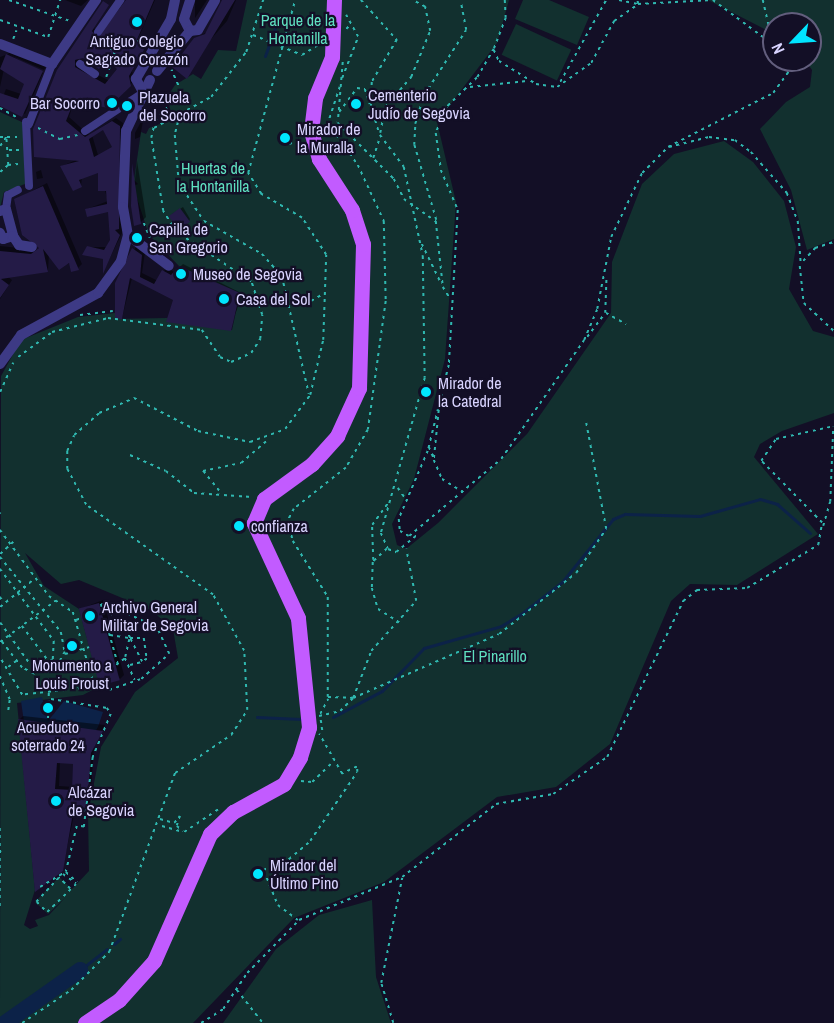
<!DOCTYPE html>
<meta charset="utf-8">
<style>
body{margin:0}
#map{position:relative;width:834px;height:1023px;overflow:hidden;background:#130f26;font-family:"Archivo Narrow",sans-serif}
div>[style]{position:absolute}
.green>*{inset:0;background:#12302f;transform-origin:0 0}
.water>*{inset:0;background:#0c2248}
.shadow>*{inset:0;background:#0007}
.stream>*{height:3px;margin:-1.5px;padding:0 1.5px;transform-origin:1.5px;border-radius:1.5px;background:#0c2248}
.river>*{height:16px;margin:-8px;padding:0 8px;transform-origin:8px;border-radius:8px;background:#0c2248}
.building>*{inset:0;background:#241b47;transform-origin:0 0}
.path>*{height:1.5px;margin-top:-0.75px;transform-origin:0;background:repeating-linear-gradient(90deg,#2fb8b0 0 3px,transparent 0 7.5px)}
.pedestrian>*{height:8px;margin:-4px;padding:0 4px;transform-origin:4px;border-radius:4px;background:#3d3a85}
.minor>*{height:10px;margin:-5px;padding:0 5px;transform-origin:5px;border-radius:5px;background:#3d3a85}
.primary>*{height:15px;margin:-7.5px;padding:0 7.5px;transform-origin:7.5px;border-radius:7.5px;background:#c25bff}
.dots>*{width:16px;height:16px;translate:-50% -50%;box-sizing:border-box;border:3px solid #130f26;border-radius:50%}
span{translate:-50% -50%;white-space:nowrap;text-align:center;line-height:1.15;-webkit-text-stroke:4.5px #130f26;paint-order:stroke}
.park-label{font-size:16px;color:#5fe0c0}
.poi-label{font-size:16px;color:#d9d4ff}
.left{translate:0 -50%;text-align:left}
.right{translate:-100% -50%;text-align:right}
.north{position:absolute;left:762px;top:12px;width:60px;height:60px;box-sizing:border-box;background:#130f26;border:2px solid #625e7d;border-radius:50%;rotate:245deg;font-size:16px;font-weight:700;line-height:24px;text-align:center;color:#d9d4ff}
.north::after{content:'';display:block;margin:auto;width:21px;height:27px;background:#00e5ff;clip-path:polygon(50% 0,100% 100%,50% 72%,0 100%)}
</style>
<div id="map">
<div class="green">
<div style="clip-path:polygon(evenodd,247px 0,509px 0,497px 43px,437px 122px,456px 202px,445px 359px,414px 479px,392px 524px,397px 545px,406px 549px,438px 523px,527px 434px,611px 313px,612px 262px,642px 184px,674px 154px,724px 141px,753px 162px,784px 201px,796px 247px,789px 289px,813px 331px,834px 337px,834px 413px,782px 431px,760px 444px,754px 457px,818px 534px,737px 585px,690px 584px,671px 601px,610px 744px,556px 787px,497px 797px,384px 882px,294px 918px,193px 1023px,0 1023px,1px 376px,21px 340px,78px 317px,115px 313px,115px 319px,167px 318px,232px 330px,240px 294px,179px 266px,152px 238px,156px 236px,148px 232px,133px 186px,138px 184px,134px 180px,141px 132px,146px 134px,149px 128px,182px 116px,172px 116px,167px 97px,175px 85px,193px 74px,201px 79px,218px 50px,236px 51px,247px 0,25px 553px,61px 584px,79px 580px,151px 610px,173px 629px,178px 658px,135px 692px,101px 747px,88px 814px,89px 871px,72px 889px,59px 877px,35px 902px,48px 914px,65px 898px,49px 915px,35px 920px,38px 926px,30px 929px,24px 925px,35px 890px,17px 703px,83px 695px,100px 686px,79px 609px,44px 586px,25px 553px)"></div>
<div style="clip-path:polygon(523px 0,549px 0,589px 17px,577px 45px,515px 19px)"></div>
<div style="clip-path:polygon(708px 0,834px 0,834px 239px,807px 250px,791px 190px,760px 129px,786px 102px,810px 87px,812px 70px,805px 60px,810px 60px,810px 24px,774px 24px,774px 34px)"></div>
<div style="left:516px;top:24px;width:61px;height:34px;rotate:25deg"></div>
<div style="clip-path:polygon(0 112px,24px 123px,25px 184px,4px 192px,0 208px)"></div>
<div style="clip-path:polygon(372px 900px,376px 977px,391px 1023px,223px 1023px,276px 949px,319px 915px)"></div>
</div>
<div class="water">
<div style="clip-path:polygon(42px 697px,48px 721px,64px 701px,103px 712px,98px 727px,95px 732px,24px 722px,21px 701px)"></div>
</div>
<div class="shadow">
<div style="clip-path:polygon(65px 0,88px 0,81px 6px)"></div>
<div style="clip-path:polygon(evenodd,110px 0,94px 28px,101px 36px,128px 0,155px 0,138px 39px,150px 40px,132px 71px,134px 81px,107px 107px,75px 99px,69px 117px,89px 135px,116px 118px,123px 123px,123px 231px,104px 270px,104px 258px,88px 247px,108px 247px,112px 240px,109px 210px,87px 209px,108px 201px,99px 171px,82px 177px,81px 186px,62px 166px,76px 160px,34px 129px,110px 0,107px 57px,119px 69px,110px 81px,80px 66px,78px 58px,107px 57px,110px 0,104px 128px,114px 147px,98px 155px,92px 135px,104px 128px)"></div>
<div style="clip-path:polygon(195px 0,207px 0,195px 18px)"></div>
<div style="clip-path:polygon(224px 0,236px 0,227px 21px,197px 55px,195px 39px,207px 32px)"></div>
<div style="clip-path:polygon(11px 51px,46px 66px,44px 70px,8px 54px)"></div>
<div style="clip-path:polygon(8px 54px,43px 73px,25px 114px,0 104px,6px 89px,21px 94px,26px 84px,4px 69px,0 87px,0 57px)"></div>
<div style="clip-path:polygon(144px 116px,140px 137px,135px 139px,135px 133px)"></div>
<div style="clip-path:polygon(137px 161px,146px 217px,141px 222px,132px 206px)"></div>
<div style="clip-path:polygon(41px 170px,43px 178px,37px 179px,36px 172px)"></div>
<div style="clip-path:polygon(47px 183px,82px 264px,78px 268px,49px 254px,48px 270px,7px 276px,12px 280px,0 299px,0 246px,38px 250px,41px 243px,25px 237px,15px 200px)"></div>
<div style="clip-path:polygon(183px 207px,190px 219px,189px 221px,172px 214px)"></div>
<div style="clip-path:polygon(137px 245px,145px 252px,142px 273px,158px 281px,166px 268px,175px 272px,183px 264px,243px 294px,230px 327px,168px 320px,175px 299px,132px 278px,122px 318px,116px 284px)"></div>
<div style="clip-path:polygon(103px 600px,124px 675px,120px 679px,80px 609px)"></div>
<div style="clip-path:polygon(evenodd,23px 716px,105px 725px,94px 747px,90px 803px,76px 806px,62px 870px,19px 720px,23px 716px,60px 762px,75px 762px,74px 787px,59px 786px,60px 762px)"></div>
</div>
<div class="stream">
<div style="left:265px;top:56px;width:29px;rotate:-70deg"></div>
<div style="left:257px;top:717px;width:44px;rotate:2.6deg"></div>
<div style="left:333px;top:717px;width:55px;rotate:-28deg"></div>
<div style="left:382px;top:691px;width:60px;rotate:-45.7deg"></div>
<div style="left:424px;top:648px;width:80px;rotate:-15.9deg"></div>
<div style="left:501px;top:626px;width:23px;rotate:-31deg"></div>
<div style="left:521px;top:614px;width:52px;rotate:-38deg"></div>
<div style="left:562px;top:582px;width:81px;rotate:-51deg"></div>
<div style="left:613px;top:519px;width:13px;rotate:-23deg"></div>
<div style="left:625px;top:514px;width:75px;rotate:1.5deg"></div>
<div style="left:700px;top:516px;width:62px;rotate:-15.8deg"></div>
<div style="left:760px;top:499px;width:18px;rotate:16deg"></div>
<div style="left:777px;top:504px;width:44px;rotate:41.3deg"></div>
<div style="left:114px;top:944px;width:8px;rotate:-40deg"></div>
<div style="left:80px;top:970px;width:34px;rotate:-38deg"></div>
</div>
<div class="river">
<div style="left:5px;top:1023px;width:92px;rotate:-35.2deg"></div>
</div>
<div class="building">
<div style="clip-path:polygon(evenodd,126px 0,154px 0,136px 42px,148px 43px,129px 76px,131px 86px,108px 108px,74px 101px,66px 121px,85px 137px,112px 121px,120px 126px,119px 229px,115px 230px,120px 235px,103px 274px,103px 259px,82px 255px,87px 246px,104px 250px,110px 240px,108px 212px,87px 217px,85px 209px,107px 204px,106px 191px,98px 191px,98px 173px,79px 180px,82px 187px,73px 191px,60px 166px,79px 161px,34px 157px,33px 129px,57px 70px,103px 1px,109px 5px,92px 31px,97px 38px,126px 0,83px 58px,99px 69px,106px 59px,117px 69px,105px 84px,75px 67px,75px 60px,83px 58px,126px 0,103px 130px,112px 147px,94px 157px,89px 139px,103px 130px)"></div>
<div style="clip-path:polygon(222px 0,235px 0,187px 79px,172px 67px,194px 38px,205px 34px)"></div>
<div style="clip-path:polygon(6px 54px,43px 71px,22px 117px,0 106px,0 93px,18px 99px,24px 84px,0 69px)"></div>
<div style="clip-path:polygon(132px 163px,141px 224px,134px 226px,131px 206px)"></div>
<div style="clip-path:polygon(43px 186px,79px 270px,71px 272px,69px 263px,59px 270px,43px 249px,48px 272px,1px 279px,9px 285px,0 298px,0 251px,31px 254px,39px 248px,22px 235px,14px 199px)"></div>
<div style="left:180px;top:208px;width:17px;height:14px;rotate:54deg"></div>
<div style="clip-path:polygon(132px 248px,142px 255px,140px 277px,154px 284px,162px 270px,171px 275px,179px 266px,240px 293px,231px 331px,166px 322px,173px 300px,130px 278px,122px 319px,115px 319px,115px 283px)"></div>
<div style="left:99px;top:603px;width:80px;height:21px;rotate:75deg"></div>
<div style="clip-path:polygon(evenodd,18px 719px,103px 731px,91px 753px,87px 808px,74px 807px,63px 871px,35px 892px,18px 719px,57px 763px,73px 764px,72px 790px,55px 789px,57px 763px)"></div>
</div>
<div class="path">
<div style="left:9px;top:0;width:65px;rotate:19deg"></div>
<div style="left:361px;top:0;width:54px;rotate:48deg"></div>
<div style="left:397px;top:40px;width:49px;rotate:120.8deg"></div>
<div style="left:372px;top:82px;width:24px;rotate:92deg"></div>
<div style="left:371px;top:106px;width:30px;rotate:73deg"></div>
<div style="left:380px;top:135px;width:40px;rotate:53deg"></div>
<div style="left:404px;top:167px;width:91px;rotate:77.9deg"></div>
<div style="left:423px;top:256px;width:122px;rotate:89.1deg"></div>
<div style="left:425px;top:378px;width:161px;rotate:105.8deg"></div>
<div style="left:381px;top:533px;width:17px;rotate:66deg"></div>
<div style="left:388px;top:549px;width:9px;rotate:21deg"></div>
<div style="left:396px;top:552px;width:26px;rotate:-39deg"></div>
<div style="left:505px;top:0;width:18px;rotate:87deg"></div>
<div style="left:506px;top:18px;width:33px;rotate:111deg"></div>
<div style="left:494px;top:49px;width:34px;rotate:120deg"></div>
<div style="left:477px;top:78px;width:42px;rotate:136deg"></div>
<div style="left:447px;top:107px;width:28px;rotate:113deg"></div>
<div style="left:436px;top:133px;width:37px;rotate:82deg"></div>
<div style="left:441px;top:170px;width:43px;rotate:67deg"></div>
<div style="left:458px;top:210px;width:155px;rotate:93.3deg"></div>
<div style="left:449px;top:365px;width:89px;rotate:103.7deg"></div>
<div style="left:428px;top:451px;width:74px;rotate:113.1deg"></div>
<div style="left:399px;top:519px;width:12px;rotate:85deg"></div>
<div style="left:400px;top:531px;width:10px;rotate:29deg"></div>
<div style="left:409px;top:536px;width:120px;rotate:-39.9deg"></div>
<div style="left:501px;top:459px;width:145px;rotate:-55.1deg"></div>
<div style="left:584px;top:340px;width:34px;rotate:-67deg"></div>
<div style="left:597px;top:309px;width:73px;rotate:-79deg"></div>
<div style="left:611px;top:237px;width:71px;rotate:-64.2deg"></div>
<div style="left:642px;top:173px;width:37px;rotate:-45deg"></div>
<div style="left:668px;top:147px;width:118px;rotate:-27.2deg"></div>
<div style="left:773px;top:93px;width:26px;rotate:-54deg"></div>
<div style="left:788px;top:72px;width:13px;rotate:-117deg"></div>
<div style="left:619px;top:0;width:19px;rotate:12deg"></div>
<div style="left:638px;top:4px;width:4px;rotate:-104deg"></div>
<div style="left:713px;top:0;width:71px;rotate:36.4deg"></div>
<div style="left:763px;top:0;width:49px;rotate:77.1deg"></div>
<div style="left:0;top:20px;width:51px;rotate:19.5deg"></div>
<div style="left:48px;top:37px;width:39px;rotate:-72deg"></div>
<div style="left:346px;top:29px;width:6px;rotate:-45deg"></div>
<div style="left:253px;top:35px;width:53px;rotate:22.2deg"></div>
<div style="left:302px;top:55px;width:19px;rotate:-32deg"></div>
<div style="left:318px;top:45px;width:13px;rotate:-81deg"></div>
<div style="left:104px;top:37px;width:16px;rotate:38deg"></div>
<div style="left:117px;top:47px;width:8px;rotate:-50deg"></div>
<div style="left:122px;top:41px;width:25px"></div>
<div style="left:13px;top:39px;width:9px;rotate:-69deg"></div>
<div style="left:104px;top:45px;width:6px;rotate:-45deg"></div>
<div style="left:110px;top:50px;width:5px;rotate:-53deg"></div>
<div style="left:494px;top:50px;width:12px;rotate:66deg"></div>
<div style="left:499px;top:61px;width:44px;rotate:31.9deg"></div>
<div style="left:536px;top:84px;width:21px;rotate:8deg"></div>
<div style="left:557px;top:87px;width:42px;rotate:-35.2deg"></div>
<div style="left:591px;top:63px;width:48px;rotate:-61.3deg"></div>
<div style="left:614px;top:21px;width:29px;rotate:-35deg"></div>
<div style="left:638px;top:4px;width:75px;rotate:-3.1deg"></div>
<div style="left:343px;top:62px;width:61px;rotate:94.7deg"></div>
<div style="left:338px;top:123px;width:79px;rotate:45deg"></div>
<div style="left:394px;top:179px;width:22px;rotate:63deg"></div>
<div style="left:404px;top:199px;width:39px;rotate:35deg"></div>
<div style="left:436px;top:221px;width:66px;rotate:83.9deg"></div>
<div style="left:106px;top:77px;width:31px;rotate:-71deg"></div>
<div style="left:342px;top:78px;width:44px;rotate:-68.7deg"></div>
<div style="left:358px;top:37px;width:25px;rotate:-119deg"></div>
<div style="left:560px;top:82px;width:94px;rotate:-60.7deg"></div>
<div style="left:340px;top:87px;width:38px;rotate:108deg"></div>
<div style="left:328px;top:123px;width:52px;rotate:54.5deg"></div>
<div style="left:358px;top:165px;width:62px;rotate:65.1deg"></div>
<div style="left:384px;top:221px;width:80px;rotate:88.6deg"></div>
<div style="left:386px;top:301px;width:130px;rotate:97.9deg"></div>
<div style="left:368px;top:430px;width:44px;rotate:120.1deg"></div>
<div style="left:346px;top:468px;width:66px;rotate:141.7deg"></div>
<div style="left:294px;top:509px;width:13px;rotate:117deg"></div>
<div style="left:288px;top:521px;width:21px;rotate:76deg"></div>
<div style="left:293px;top:541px;width:66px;rotate:58deg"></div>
<div style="left:328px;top:597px;width:100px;rotate:90deg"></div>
<div style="left:328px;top:697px;width:25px;rotate:2deg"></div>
<div style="left:353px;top:698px;width:50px;rotate:-69deg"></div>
<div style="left:371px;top:651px;width:67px;rotate:-48deg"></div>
<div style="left:416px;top:601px;width:53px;rotate:-100.9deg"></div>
<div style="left:470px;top:87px;width:57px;rotate:-6deg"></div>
<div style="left:0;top:108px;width:21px;rotate:29deg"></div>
<div style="left:339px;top:112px;width:30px;rotate:-53deg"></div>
<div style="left:357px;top:88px;width:8px;rotate:7deg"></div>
<div style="left:365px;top:89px;width:16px;rotate:72deg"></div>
<div style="left:180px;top:115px;width:21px;rotate:104deg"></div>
<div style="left:175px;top:135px;width:48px;rotate:85.2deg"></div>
<div style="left:179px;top:183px;width:45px;rotate:56.7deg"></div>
<div style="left:204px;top:221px;width:67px;rotate:29.6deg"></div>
<div style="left:262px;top:254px;width:30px;rotate:48deg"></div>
<div style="left:282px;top:276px;width:121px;rotate:77.1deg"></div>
<div style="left:38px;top:128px;width:25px;rotate:27deg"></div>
<div style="left:60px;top:139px;width:18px;rotate:-13deg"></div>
<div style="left:154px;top:128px;width:65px;rotate:-28.5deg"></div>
<div style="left:211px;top:97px;width:57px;rotate:-52.1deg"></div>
<div style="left:246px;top:52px;width:55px;rotate:-71.9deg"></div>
<div style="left:380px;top:133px;width:26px;rotate:-79deg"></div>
<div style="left:385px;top:107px;width:40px;rotate:-49deg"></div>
<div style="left:411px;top:77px;width:50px;rotate:-67.6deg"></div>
<div style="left:430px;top:31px;width:25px;rotate:-102deg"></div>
<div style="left:425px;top:7px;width:15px;rotate:-152deg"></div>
<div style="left:0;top:137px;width:17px"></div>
<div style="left:282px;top:139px;width:9px;rotate:36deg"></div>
<div style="left:289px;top:144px;width:12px;rotate:-20deg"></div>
<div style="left:0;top:146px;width:11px;rotate:-56deg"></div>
<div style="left:669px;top:147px;width:41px;rotate:-14deg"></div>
<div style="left:709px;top:137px;width:26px;rotate:7deg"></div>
<div style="left:735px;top:140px;width:20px;rotate:37deg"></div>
<div style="left:751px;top:152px;width:55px;rotate:48.7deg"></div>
<div style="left:787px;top:193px;width:30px;rotate:69deg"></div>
<div style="left:798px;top:221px;width:44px;rotate:86.1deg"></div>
<div style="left:9px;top:150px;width:10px"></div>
<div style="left:373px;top:158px;width:22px;rotate:-72deg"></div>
<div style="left:8px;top:165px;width:10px;rotate:-6deg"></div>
<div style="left:0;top:172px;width:11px;rotate:-41deg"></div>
<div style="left:8px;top:165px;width:28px;rotate:-94deg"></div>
<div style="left:436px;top:220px;width:78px;rotate:-106.3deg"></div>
<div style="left:414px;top:145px;width:21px;rotate:-87deg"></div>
<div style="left:415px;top:124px;width:30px;rotate:-73deg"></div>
<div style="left:424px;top:95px;width:77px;rotate:-57.1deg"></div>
<div style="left:466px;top:30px;width:31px;rotate:-101deg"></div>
<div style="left:144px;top:223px;width:16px;rotate:68deg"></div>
<div style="left:422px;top:244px;width:43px;rotate:64deg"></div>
<div style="left:803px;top:261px;width:18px;rotate:-47deg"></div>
<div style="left:815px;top:248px;width:20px;rotate:-18deg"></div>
<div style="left:800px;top:266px;width:37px;rotate:84deg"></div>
<div style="left:804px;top:303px;width:41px;rotate:43deg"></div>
<div style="left:443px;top:287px;width:13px;rotate:58deg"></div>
<div style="left:311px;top:301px;width:16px;rotate:-30deg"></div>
<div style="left:606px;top:313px;width:23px;rotate:29deg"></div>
<div style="left:80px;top:315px;width:33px;rotate:-7deg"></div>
<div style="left:587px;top:337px;width:30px;rotate:-53deg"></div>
<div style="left:605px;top:313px;width:36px;rotate:-88deg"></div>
<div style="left:18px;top:357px;width:42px;rotate:-36.3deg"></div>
<div style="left:52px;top:332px;width:58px;rotate:-14deg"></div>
<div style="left:108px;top:318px;width:95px;rotate:7.3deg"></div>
<div style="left:202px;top:330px;width:32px;rotate:56deg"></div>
<div style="left:220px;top:357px;width:12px;rotate:24deg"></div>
<div style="left:231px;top:362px;width:22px;rotate:-24deg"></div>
<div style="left:251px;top:353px;width:17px;rotate:-57deg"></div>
<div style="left:260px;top:339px;width:24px;rotate:-85deg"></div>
<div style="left:262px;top:315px;width:35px;rotate:-108deg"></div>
<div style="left:251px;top:282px;width:90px;rotate:-146.3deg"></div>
<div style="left:176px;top:232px;width:25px;rotate:-122deg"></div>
<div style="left:163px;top:211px;width:74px;rotate:-99.3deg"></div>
<div style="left:151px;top:138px;width:17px;rotate:-77deg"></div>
<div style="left:155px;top:121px;width:39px;rotate:-48deg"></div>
<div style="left:181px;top:92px;width:24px;rotate:-114deg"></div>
<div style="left:0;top:392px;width:32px;rotate:-66deg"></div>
<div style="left:439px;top:410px;width:50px;rotate:95.7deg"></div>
<div style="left:434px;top:460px;width:21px;rotate:67deg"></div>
<div style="left:442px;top:479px;width:26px;rotate:32deg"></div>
<div style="left:429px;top:447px;width:13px;rotate:67deg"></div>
<div style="left:130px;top:455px;width:39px;rotate:24deg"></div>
<div style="left:166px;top:471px;width:36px;rotate:38deg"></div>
<div style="left:194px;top:493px;width:58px;rotate:3.9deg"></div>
<div style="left:398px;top:488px;width:16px;rotate:55deg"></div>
<div style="left:219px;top:491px;width:26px;rotate:-129deg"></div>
<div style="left:203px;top:471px;width:39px;rotate:-12deg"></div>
<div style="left:241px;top:463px;width:37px;rotate:-41deg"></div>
<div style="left:0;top:513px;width:1px;rotate:45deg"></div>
<div style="left:823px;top:526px;width:25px;rotate:-74deg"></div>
<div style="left:830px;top:502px;width:75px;rotate:-87.7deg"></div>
<div style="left:0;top:530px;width:82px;rotate:53.4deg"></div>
<div style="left:49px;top:596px;width:29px;rotate:34deg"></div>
<div style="left:73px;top:612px;width:72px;rotate:73.8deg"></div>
<div style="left:93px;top:681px;width:9px;rotate:126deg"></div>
<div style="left:88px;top:688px;width:66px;rotate:173.9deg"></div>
<div style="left:22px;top:695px;width:43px;rotate:-120.7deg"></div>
<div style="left:387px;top:549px;width:19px;rotate:137deg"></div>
<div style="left:373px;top:562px;width:26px;rotate:92deg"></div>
<div style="left:372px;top:588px;width:22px;rotate:74deg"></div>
<div style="left:378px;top:609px;width:26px;rotate:32deg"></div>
<div style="left:0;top:554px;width:18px;rotate:-43deg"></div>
<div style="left:0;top:557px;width:97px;rotate:50.9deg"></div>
<div style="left:61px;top:632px;width:20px;rotate:79deg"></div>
<div style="left:65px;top:652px;width:18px;rotate:119deg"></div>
<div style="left:56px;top:668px;width:23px;rotate:165deg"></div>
<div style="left:34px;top:674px;width:13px;rotate:-153deg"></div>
<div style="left:22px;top:668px;width:36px;rotate:-128deg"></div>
<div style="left:373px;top:560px;width:35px;rotate:-92deg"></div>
<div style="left:372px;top:525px;width:29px;rotate:-54deg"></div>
<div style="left:0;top:569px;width:90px;rotate:53.1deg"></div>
<div style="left:54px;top:641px;width:19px;rotate:93deg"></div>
<div style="left:53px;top:660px;width:13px;rotate:157deg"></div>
<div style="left:41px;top:665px;width:13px;rotate:-167deg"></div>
<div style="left:28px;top:662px;width:48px;rotate:-125.7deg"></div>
<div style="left:0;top:597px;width:7px;rotate:56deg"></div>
<div style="left:0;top:607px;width:44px;rotate:-39.5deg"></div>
<div style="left:76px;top:620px;width:5px;rotate:-22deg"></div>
<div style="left:22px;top:626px;width:46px;rotate:52.9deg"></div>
<div style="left:50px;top:663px;width:64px;rotate:91.8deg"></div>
<div style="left:110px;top:635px;width:20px;rotate:9deg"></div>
<div style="left:130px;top:638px;width:14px"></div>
<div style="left:144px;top:638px;width:21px;rotate:82deg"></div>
<div style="left:147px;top:659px;width:6px;rotate:149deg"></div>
<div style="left:142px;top:662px;width:27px;rotate:-117deg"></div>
<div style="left:130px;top:638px;width:14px;rotate:-120deg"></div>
<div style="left:123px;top:626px;width:31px;rotate:-135deg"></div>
<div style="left:101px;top:604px;width:62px;rotate:74.2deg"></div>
<div style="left:0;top:642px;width:69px;rotate:-36.7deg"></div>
<div style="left:65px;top:654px;width:25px;rotate:-16deg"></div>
<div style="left:125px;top:657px;width:18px;rotate:-77deg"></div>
<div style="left:116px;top:665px;width:11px;rotate:-38deg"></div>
<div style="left:125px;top:658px;width:24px;rotate:66deg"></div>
<div style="left:130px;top:665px;width:12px;rotate:-14deg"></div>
<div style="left:8px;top:667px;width:10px;rotate:-37deg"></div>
<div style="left:0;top:676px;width:26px;rotate:67deg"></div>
<div style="left:10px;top:700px;width:14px;rotate:98deg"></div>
<div style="left:93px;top:684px;width:17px;rotate:21deg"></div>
<div style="left:109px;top:690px;width:34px;rotate:-19deg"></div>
<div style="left:141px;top:679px;width:38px;rotate:-42deg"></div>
<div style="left:169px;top:654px;width:29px;rotate:-115deg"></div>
<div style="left:157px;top:628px;width:56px;rotate:-154.8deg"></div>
<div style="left:51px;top:699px;width:57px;rotate:9.1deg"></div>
<div style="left:107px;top:708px;width:7px;rotate:56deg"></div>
<div style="left:111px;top:714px;width:47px;rotate:112.7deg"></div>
<div style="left:93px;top:757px;width:71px;rotate:97.3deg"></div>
<div style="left:84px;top:827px;width:7px;rotate:-172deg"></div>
<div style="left:77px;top:826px;width:47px;rotate:103.4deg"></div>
<div style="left:66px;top:872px;width:15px;rotate:42deg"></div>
<div style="left:320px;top:714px;width:17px;rotate:-62deg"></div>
<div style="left:319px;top:716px;width:22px;rotate:-13deg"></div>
<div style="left:340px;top:711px;width:18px;rotate:-45deg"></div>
<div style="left:353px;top:698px;width:159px;rotate:-23.7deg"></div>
<div style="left:499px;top:634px;width:98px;rotate:-38.4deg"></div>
<div style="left:576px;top:573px;width:53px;rotate:-55.7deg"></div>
<div style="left:606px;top:529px;width:108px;rotate:-100.7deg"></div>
<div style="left:321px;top:720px;width:15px;rotate:82deg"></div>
<div style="left:301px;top:781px;width:11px;rotate:5deg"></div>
<div style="left:312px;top:782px;width:29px;rotate:-44deg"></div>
<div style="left:160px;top:819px;width:15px;rotate:16deg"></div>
<div style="left:174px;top:823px;width:9px;rotate:-49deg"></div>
<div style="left:180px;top:816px;width:10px;rotate:107deg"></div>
<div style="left:177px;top:826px;width:8px;rotate:40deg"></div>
<div style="left:162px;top:826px;width:22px;rotate:16deg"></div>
<div style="left:0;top:828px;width:79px;rotate:90deg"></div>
<div style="left:184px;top:832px;width:43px;rotate:-33.7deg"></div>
<div style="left:0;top:850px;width:6px;rotate:72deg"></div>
<div style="left:256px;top:872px;width:28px;rotate:-17deg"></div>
<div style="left:283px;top:864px;width:35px;rotate:-40deg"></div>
<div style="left:310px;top:841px;width:83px;rotate:-55.7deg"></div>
<div style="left:357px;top:772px;width:5px;rotate:-90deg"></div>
<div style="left:357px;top:767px;width:17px;rotate:155deg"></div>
<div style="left:342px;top:774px;width:46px;rotate:-119.9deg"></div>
<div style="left:256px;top:872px;width:13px;rotate:29deg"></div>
<div style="left:267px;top:878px;width:29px;rotate:68deg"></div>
<div style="left:278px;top:905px;width:25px;rotate:37deg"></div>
<div style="left:63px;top:874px;width:16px;rotate:35deg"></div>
<div style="left:40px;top:887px;width:27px;rotate:-31deg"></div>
<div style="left:70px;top:889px;width:16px;rotate:-135deg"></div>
<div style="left:59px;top:878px;width:33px;rotate:133deg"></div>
<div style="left:37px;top:902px;width:14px;rotate:45deg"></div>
<div style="left:47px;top:912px;width:40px;rotate:-44deg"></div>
<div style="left:237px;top:990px;width:42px;rotate:51.8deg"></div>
<div style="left:22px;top:1023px;width:59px;rotate:-34deg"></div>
<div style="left:71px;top:990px;width:54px;rotate:-45deg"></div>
<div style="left:109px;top:952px;width:191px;rotate:-69.8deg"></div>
<div style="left:175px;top:773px;width:68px;rotate:-34.2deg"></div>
<div style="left:231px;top:735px;width:30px;rotate:-57deg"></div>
<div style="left:247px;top:710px;width:59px;rotate:-92.9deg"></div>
<div style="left:244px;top:651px;width:64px;rotate:-119deg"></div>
<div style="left:213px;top:595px;width:156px;rotate:-144.7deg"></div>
<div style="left:86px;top:505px;width:41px;rotate:-117.8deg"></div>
<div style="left:67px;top:469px;width:18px;rotate:-90deg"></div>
<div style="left:67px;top:451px;width:17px;rotate:-66deg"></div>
<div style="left:74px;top:435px;width:33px;rotate:-41deg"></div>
<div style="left:99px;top:413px;width:38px;rotate:-23deg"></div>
<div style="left:134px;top:398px;width:72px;rotate:27.3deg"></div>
<div style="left:198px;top:431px;width:53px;rotate:11.9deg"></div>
<div style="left:250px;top:442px;width:37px;rotate:-20deg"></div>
<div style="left:285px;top:429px;width:42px;rotate:-53.7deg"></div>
<div style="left:310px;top:395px;width:57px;rotate:-76.7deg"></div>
<div style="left:323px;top:340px;width:85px;rotate:-88deg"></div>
<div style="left:326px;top:255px;width:44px;rotate:-123deg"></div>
<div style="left:302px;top:218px;width:48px;rotate:-149.7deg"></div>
<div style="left:261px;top:194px;width:25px;rotate:-122deg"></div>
<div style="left:248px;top:173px;width:179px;rotate:-74.8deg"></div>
<div style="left:201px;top:1023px;width:26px;rotate:-32deg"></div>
<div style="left:223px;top:1009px;width:43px;rotate:-56.3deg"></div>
<div style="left:247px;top:973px;width:74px;rotate:-45.5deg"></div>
<div style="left:299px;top:920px;width:112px;rotate:-22.7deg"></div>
<div style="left:402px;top:877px;width:119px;rotate:-37.8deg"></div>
<div style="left:496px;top:804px;width:58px;rotate:-10deg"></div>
<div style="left:553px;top:794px;width:65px;rotate:-34.4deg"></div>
<div style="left:607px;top:757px;width:174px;rotate:-64deg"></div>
<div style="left:683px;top:601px;width:18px;rotate:-38deg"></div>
<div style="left:697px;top:590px;width:50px;rotate:-2.3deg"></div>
<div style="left:747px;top:588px;width:83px;rotate:-31.2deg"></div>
<div style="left:818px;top:545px;width:22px;rotate:-80deg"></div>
<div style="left:822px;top:523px;width:87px;rotate:-134.5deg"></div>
<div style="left:761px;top:461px;width:27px;rotate:-56deg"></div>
<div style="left:776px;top:439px;width:59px;rotate:-12.6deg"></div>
<div style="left:393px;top:1023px;width:42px;rotate:-106.7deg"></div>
<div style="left:381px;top:983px;width:107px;rotate:-78.7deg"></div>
</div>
<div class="pedestrian">
<div style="left:98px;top:32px;width:39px;rotate:-55deg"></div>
<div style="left:80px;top:64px;width:18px;rotate:34deg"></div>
<div style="left:26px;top:122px;width:64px;rotate:87.3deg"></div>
<div style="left:29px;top:124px;width:64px;rotate:-69deg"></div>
<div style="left:85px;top:131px;width:64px;rotate:-33.4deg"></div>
<div style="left:6px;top:209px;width:14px;rotate:-82deg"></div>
<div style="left:8px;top:195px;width:11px;rotate:-27deg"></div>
</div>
<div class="minor">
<div style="left:190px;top:31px;width:13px;rotate:-117deg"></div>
<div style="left:184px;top:19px;width:20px;rotate:-72deg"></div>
<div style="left:0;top:44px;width:56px;rotate:21deg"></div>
<div style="left:52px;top:64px;width:78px;rotate:-55.5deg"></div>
<div style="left:157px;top:71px;width:52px;rotate:-50.5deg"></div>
<div style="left:190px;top:31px;width:8px;rotate:-7deg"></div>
<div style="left:198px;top:30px;width:34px;rotate:-60deg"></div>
<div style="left:150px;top:80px;width:56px;rotate:115.2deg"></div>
<div style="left:126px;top:131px;width:76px;rotate:92.3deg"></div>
<div style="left:123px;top:207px;width:28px;rotate:80deg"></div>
<div style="left:128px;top:235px;width:51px;rotate:37.1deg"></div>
<div style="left:142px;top:90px;width:13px;rotate:-119deg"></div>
<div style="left:136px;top:79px;width:69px;rotate:-59.7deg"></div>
<div style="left:171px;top:19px;width:19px;rotate:-78deg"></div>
<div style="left:0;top:211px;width:6px;rotate:-18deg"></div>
<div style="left:6px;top:209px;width:28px;rotate:75deg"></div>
<div style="left:13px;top:236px;width:10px;rotate:163deg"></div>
<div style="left:3px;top:239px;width:7px;rotate:-117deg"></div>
<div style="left:13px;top:236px;width:11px;rotate:56deg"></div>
<div style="left:19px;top:245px;width:13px;rotate:9deg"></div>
<div style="left:0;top:364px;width:36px;rotate:-54deg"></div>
<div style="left:21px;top:335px;width:88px;rotate:-28.6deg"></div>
<div style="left:98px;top:293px;width:39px;rotate:-54deg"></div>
<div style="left:121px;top:261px;width:27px;rotate:-75deg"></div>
</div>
<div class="primary">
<div style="left:85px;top:1023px;width:41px;rotate:-34.1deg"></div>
<div style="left:119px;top:1000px;width:52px;rotate:-48.1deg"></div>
<div style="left:154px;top:961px;width:139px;rotate:-66.2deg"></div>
<div style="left:210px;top:834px;width:32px;rotate:-44deg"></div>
<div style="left:233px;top:812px;width:58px;rotate:-28.8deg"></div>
<div style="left:284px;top:784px;width:31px;rotate:-59deg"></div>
<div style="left:300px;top:757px;width:31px;rotate:-73deg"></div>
<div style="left:309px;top:727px;width:110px;rotate:-95.8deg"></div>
<div style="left:298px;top:618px;width:105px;rotate:-114.9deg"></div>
<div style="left:254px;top:523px;width:26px;rotate:-67deg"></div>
<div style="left:264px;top:499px;width:59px;rotate:-36.1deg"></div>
<div style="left:312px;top:464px;width:38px;rotate:-48deg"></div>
<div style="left:337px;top:436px;width:53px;rotate:-65.4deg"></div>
<div style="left:359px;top:388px;width:144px;rotate:-88.4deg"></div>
<div style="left:363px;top:244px;width:36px;rotate:-108deg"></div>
<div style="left:352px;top:210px;width:61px;rotate:-122.9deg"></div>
<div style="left:319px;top:159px;width:29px;rotate:-106deg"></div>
<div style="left:311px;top:131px;width:33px;rotate:-83deg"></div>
<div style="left:315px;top:98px;width:44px;rotate:-67.5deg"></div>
<div style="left:332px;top:57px;width:57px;rotate:-88deg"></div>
</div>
<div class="dots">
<div style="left:137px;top:22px;background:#00e5ff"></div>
<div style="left:112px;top:103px;background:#00e5ff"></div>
<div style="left:356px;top:104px;background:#00e5ff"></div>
<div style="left:127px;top:106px;background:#00e5ff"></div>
<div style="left:285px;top:138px;background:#00e5ff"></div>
<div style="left:137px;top:238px;background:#00e5ff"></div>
<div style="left:181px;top:274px;background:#00e5ff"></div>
<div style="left:224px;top:299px;background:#00e5ff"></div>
<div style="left:426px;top:392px;background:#00e5ff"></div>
<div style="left:239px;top:526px;background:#00e5ff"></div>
<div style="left:90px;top:616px;background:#00e5ff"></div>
<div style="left:72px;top:646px;background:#00e5ff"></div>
<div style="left:48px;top:708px;background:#00e5ff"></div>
<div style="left:56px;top:801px;background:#00e5ff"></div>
<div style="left:258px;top:874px;background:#00e5ff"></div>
</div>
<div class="park-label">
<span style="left:298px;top:29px">Parque de la<br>Hontanilla</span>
<span style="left:213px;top:177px">Huertas de<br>la Hontanilla</span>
<span style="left:495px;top:656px">El Pinarillo</span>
</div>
<div class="poi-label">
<span style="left:137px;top:50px">Antiguo Colegio<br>Sagrado Corazón</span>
<span class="left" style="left:368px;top:104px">Cementerio<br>Judío de Segovia</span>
<span class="left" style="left:139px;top:106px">Plazuela<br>del Socorro</span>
<span class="right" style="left:100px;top:103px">Bar Socorro</span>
<span class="left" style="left:297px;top:138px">Mirador de<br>la Muralla</span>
<span class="left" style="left:149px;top:238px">Capilla de<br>San Gregorio</span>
<span class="left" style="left:193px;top:274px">Museo de Segovia</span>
<span class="left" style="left:236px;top:299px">Casa del Sol</span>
<span class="left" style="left:438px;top:392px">Mirador de<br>la Catedral</span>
<span class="left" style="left:251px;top:526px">confianza</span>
<span class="left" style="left:102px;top:616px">Archivo General<br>Militar de Segovia</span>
<span style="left:72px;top:674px">Monumento a<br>Louis Proust</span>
<span style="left:48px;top:736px">Acueducto<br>soterrado 24</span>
<span class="left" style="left:68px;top:801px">Alcázar<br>de Segovia</span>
<span class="left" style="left:270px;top:874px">Mirador del<br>Último Pino</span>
</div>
<div class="north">N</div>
</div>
